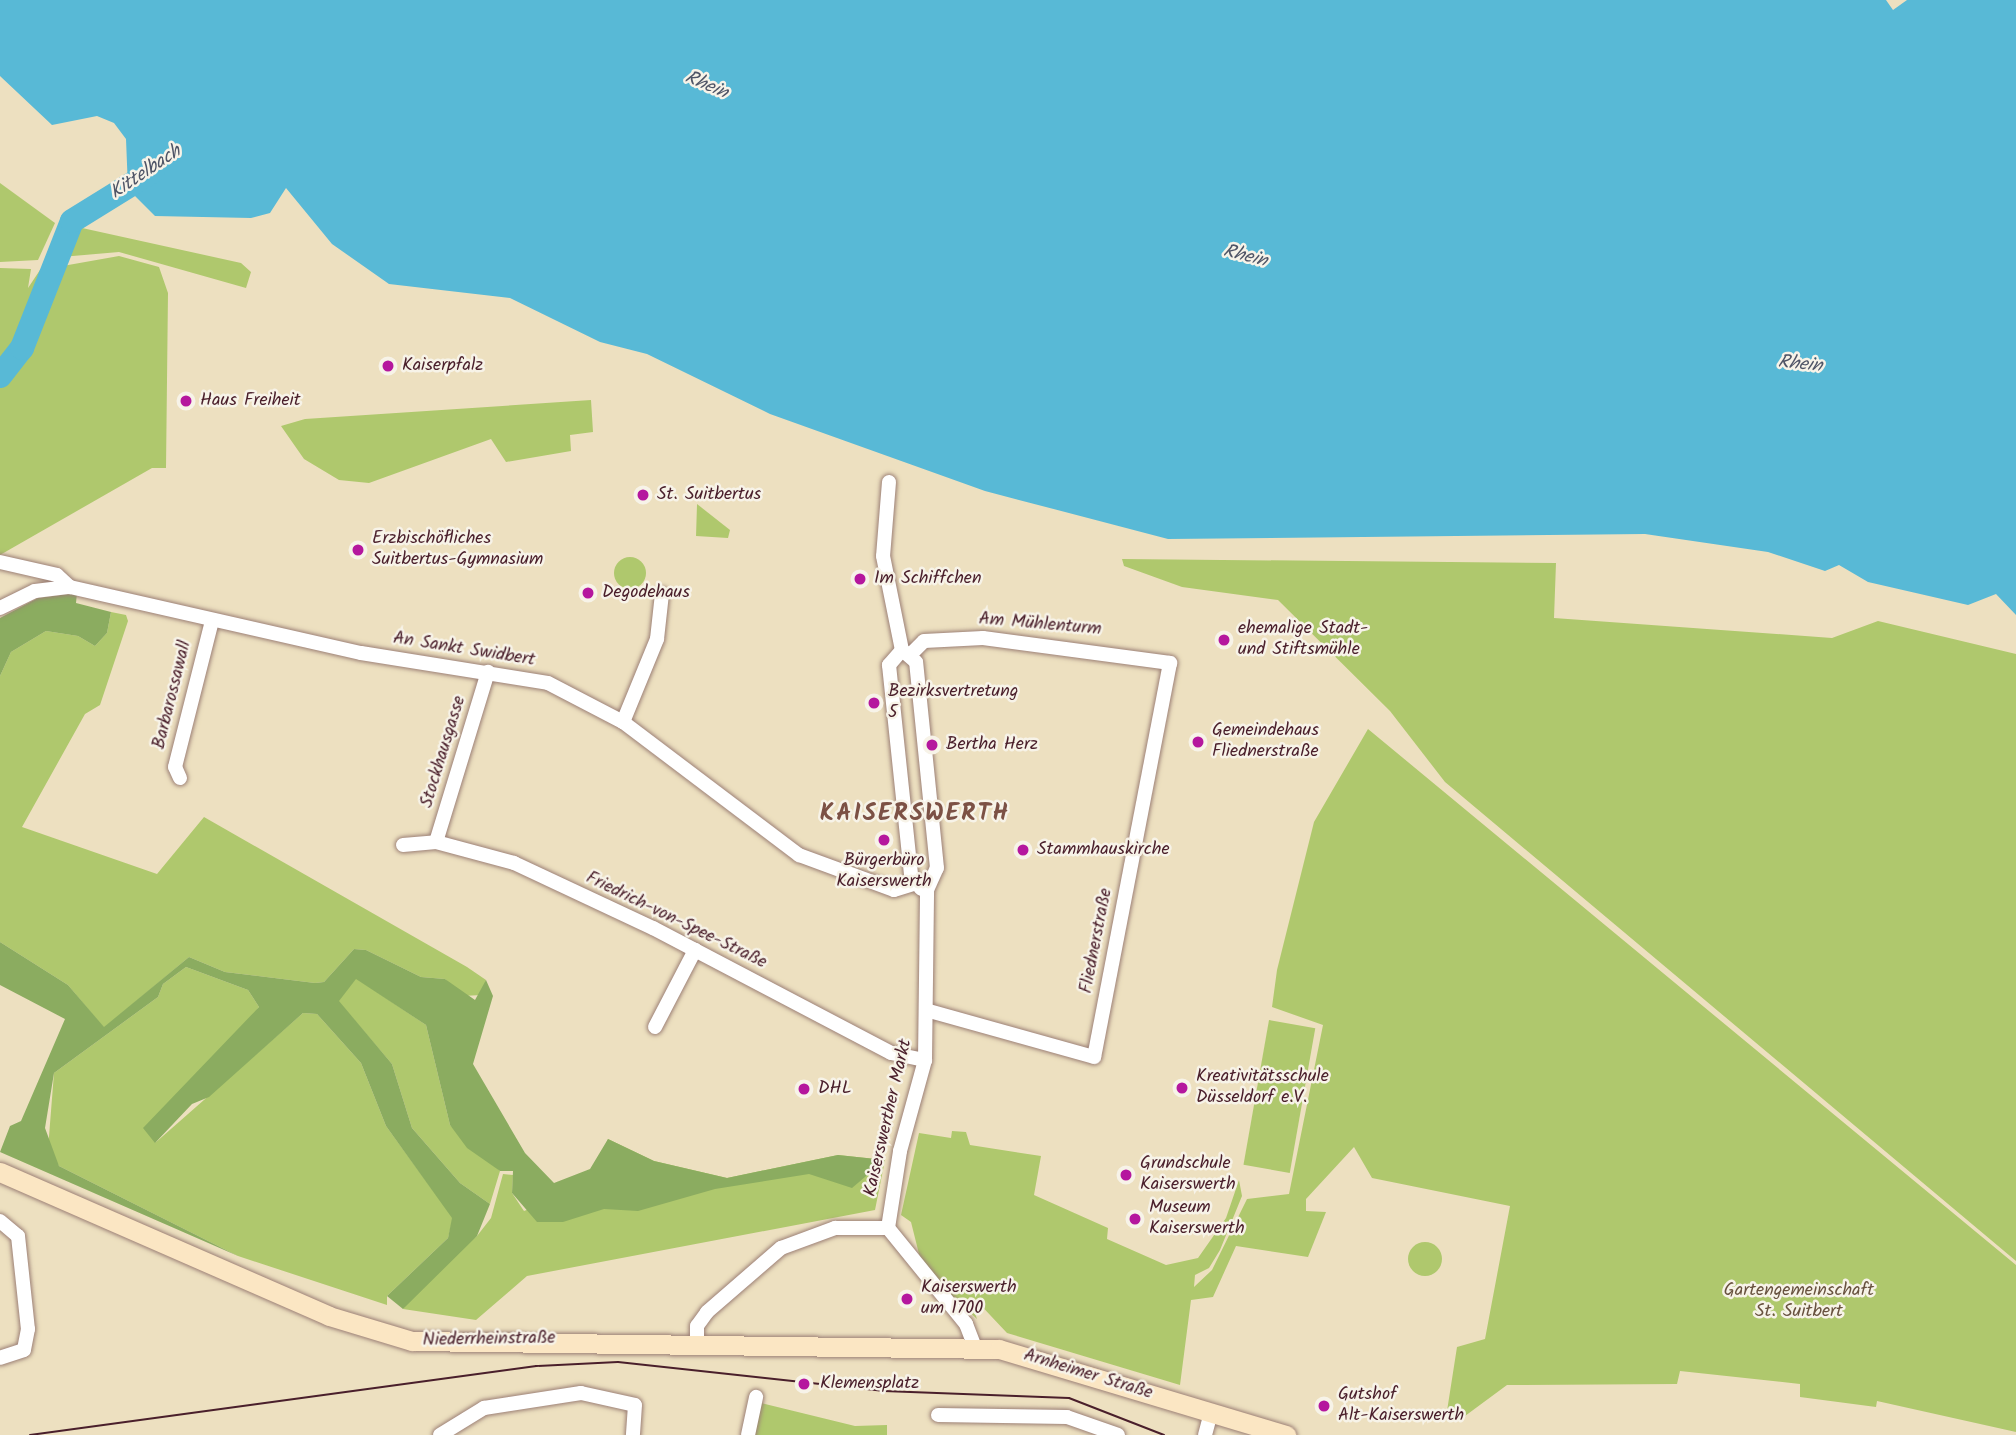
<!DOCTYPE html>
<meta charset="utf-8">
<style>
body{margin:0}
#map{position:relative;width:2016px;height:1435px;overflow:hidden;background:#ede0c0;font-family:Kalam,sans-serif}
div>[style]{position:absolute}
.green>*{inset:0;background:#afc86d;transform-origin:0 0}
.round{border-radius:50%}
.forest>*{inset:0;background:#8bac60}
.water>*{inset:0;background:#58b9d6}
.river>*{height:24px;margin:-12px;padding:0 12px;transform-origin:12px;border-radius:12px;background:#58b9d6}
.roads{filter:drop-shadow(0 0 2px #9c8076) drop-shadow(0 0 2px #9c8076)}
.street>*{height:14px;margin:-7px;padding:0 7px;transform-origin:7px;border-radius:7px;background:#fff}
.secondary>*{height:19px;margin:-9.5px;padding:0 9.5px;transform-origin:9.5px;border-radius:9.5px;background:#fbe6c3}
.tram>*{height:2px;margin:-1px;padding:0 1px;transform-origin:1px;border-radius:1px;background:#4a1f2b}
.dots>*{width:19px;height:19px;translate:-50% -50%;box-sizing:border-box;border:4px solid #f7f3e8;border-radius:50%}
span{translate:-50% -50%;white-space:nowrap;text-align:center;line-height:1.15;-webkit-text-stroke:5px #f7f3e8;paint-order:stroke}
.poi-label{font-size:18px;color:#4a1f2b}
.left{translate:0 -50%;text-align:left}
.street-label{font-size:18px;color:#4a1f2b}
.park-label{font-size:18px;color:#68523f}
.water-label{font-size:19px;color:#4f5567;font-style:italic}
.district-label{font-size:24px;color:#7c5145;font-weight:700;letter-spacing:2px}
</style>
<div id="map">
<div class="green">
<div style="clip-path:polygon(0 183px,55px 223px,38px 260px,0 262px)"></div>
<div style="clip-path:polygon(73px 226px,241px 263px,251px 272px,246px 288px,119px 252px,61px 257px)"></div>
<div style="clip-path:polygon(119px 256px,159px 267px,168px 293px,166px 468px,152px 468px,0 555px,0 381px,27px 349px,57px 267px)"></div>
<div style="clip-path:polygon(0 268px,31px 269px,28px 288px,40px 270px,48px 270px,19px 345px,0 369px)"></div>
<div style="clip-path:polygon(591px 400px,593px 432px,570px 435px,571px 451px,506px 462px,491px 439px,369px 483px,339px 480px,304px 459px,281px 426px,305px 419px)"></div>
<div style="clip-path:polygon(697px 504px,730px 530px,728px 538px,696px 536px)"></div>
<div class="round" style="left:614px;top:557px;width:32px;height:32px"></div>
<div style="clip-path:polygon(1122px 559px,1556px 563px,1554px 618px,1832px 638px,1878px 621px,2016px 654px,2016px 1261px,1445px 782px,1390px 711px,1278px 600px,1182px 587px,1124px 566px)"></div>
<div style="clip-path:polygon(111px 612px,126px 615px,128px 621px,100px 705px,85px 714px,22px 827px,157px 874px,204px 817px,467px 967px,486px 980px,482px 995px,462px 996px,445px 979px,421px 977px,366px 950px,354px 949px,324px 982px,315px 983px,225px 972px,189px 957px,104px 1028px,68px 985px,0 942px,0 676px,11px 652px,46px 631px,78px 636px,95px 646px,107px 633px)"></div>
<div style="clip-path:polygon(1368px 729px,2016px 1265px,2016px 1432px,1877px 1401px,1876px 1407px,1800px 1397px,1800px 1384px,1680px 1371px,1677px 1384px,1507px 1385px,1465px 1416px,1447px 1411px,1457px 1347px,1485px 1339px,1510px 1206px,1372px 1178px,1354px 1147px,1306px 1199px,1306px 1211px,1326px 1212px,1308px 1257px,1236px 1246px,1213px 1297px,1191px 1300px,1180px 1385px,1007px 1333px,974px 1298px,969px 1297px,977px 1319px,938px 1283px,920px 1258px,911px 1222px,901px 1215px,919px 1133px,951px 1138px,952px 1131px,966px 1132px,970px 1145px,1041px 1156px,1034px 1195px,1108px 1228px,1107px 1239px,1166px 1265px,1198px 1258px,1226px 1218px,1239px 1180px,1242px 1196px,1220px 1250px,1209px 1268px,1195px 1275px,1194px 1287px,1212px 1270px,1247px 1199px,1289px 1194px,1323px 1025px,1272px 1007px,1277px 970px,1314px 822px)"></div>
<div style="clip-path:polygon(186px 967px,248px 990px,259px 1007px,155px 1143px,303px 1013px,317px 1014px,361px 1063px,386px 1126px,453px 1218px,448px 1238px,387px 1296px,387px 1305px,238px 1256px,59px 1166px,48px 1149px,54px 1073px,158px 997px,163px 984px)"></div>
<div style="clip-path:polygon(356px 978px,426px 1025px,450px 1125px,500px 1171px,490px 1204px,460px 1183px,412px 1128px,392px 1064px,338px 1001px)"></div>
<div style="left:1269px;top:1020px;width:47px;height:147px;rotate:10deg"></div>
<div style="clip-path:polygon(608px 1139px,654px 1161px,727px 1178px,838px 1155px,885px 1160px,875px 1210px,527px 1276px,476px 1320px,403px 1309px,425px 1278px,477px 1236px,491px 1218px,503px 1174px,513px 1175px,512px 1193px,524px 1211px,587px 1186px)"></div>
<div class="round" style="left:1408px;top:1242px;width:34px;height:34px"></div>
<div style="clip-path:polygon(761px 1403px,855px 1426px,887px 1425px,887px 1435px,754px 1435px)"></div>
</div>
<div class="forest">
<div style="clip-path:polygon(77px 593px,76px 603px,111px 612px,107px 633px,95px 646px,78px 636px,46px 631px,11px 652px,0 676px,0 618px,38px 598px)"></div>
<div style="clip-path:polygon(0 942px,68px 985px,104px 1027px,189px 957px,225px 972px,315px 983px,324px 982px,354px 949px,366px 950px,421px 977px,445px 979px,475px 1000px,486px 980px,493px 996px,473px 1064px,525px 1153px,554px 1183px,590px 1169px,608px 1139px,654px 1161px,727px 1178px,838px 1155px,885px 1160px,852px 1188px,809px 1174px,715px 1189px,638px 1211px,604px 1209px,563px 1222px,537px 1222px,512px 1193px,513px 1171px,500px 1171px,467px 1148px,450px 1125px,426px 1025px,356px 979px,339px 1001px,392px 1064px,412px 1128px,460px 1183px,490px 1204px,477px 1236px,403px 1309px,387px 1296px,448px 1238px,452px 1218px,386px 1126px,361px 1063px,317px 1014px,303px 1013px,209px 1097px,192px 1104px,155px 1143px,143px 1128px,259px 1007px,248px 990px,186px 967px,163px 984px,158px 997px,54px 1073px,45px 1128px,59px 1166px,238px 1256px,0 1152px,10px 1126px,21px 1121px,65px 1019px,0 985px)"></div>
</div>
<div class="water">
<div style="clip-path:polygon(0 0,1886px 0,1893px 10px,1907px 0,2016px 0,2016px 615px,1996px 594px,1968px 605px,1868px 582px,1839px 565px,1825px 571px,1768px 552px,1645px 534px,1168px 539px,985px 491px,770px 414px,647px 354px,600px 342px,510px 298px,389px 284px,332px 244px,286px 188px,270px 213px,251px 218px,155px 216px,128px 189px,126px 139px,114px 123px,97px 116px,52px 125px,0 76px)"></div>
</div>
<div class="river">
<div style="left:0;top:376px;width:36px;rotate:-52deg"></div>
<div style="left:22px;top:348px;width:136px;rotate:-68.5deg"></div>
<div style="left:72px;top:221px;width:95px;rotate:-31.7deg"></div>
</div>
<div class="roads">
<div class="street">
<div style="left:889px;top:482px;width:74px;rotate:94.6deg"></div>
<div style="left:883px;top:556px;width:96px;rotate:78.6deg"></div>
<div style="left:0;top:562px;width:58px;rotate:12.8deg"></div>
<div style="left:57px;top:575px;width:18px;rotate:43deg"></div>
<div style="left:0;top:608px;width:39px;rotate:-26deg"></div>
<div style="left:35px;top:591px;width:35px;rotate:-7deg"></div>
<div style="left:70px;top:587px;width:298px;rotate:12.8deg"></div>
<div style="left:361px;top:653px;width:189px;rotate:9.1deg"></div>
<div style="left:548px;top:683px;width:85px;rotate:27.5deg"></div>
<div style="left:623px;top:722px;width:221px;rotate:37.1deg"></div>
<div style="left:799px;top:855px;width:101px;rotate:20.2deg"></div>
<div style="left:894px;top:890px;width:21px;rotate:-17deg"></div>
<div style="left:902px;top:650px;width:20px;rotate:131deg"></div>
<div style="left:889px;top:665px;width:211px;rotate:84deg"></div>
<div style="left:911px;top:875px;width:17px;rotate:54deg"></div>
<div style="left:911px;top:654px;width:18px;rotate:-45deg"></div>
<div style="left:924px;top:641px;width:59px;rotate:-2.9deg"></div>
<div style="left:983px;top:638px;width:189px;rotate:7.6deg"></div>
<div style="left:1170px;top:663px;width:401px;rotate:100.9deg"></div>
<div style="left:1094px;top:1057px;width:171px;rotate:-164.4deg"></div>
<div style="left:623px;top:722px;width:90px;rotate:-67.7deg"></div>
<div style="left:657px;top:639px;width:45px;rotate:-83.7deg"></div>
<div style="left:180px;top:778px;width:12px;rotate:-114deg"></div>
<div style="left:175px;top:767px;width:151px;rotate:-75.8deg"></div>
<div style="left:436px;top:842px;width:178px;rotate:-73deg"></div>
<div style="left:403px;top:845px;width:33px;rotate:-5deg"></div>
<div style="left:436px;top:842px;width:81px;rotate:15.1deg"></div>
<div style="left:514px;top:863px;width:153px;rotate:25.1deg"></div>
<div style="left:653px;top:928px;width:269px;rotate:27.7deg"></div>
<div style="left:891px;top:1053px;width:35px;rotate:12deg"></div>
<div style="left:655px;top:1027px;width:87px;rotate:-62.5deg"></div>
<div style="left:0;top:1221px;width:23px;rotate:40deg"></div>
<div style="left:18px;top:1236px;width:94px;rotate:83.9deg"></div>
<div style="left:28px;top:1329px;width:21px;rotate:101deg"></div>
<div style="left:24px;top:1350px;width:25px;rotate:162deg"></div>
<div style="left:888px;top:1228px;width:78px;rotate:-81.1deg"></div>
<div style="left:900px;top:1151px;width:94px;rotate:-74.6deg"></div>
<div style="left:925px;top:1060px;width:170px;rotate:-89.3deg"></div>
<div style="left:927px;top:890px;width:24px;rotate:-66deg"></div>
<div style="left:937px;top:868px;width:207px;rotate:-95.8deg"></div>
<div style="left:916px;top:662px;width:18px;rotate:-139deg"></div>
<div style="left:888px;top:1228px;width:124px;rotate:50.9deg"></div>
<div style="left:966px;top:1324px;width:25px;rotate:69deg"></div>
<div style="left:697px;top:1341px;width:15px;rotate:-90deg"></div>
<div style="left:697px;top:1326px;width:17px;rotate:-54deg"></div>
<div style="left:707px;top:1312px;width:98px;rotate:-40.9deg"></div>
<div style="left:781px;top:1248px;width:58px;rotate:-20.3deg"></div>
<div style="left:835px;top:1228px;width:53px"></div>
<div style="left:938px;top:1415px;width:129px;rotate:0.9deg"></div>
<div style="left:1067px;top:1417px;width:54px;rotate:19.4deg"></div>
<div style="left:440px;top:1435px;width:52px;rotate:-31.5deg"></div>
<div style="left:484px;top:1408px;width:98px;rotate:-8.8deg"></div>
<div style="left:581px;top:1393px;width:55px;rotate:12.5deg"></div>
<div style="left:635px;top:1405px;width:30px;rotate:94deg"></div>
<div style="left:748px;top:1435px;width:39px;rotate:-78deg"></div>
<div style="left:1205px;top:1435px;width:23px;rotate:-75deg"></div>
</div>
<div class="secondary">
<div style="left:0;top:1172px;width:359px;rotate:23.6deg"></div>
<div style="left:329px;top:1316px;width:87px;rotate:16.8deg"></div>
<div style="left:412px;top:1341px;width:587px;rotate:0.78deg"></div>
<div style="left:999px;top:1349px;width:300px;rotate:16.7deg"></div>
</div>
</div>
<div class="tram">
<div style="left:30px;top:1435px;width:511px;rotate:-7.77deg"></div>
<div style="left:536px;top:1366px;width:82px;rotate:-2.8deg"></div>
<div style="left:618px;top:1362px;width:268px;rotate:6.2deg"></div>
<div style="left:884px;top:1391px;width:185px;rotate:2.2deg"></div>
<div style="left:1069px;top:1398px;width:102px;rotate:21.3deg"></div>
</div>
<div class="dots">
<div style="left:388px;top:366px;background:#b5179e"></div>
<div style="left:186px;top:401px;background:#b5179e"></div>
<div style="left:643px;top:495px;background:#b5179e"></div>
<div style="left:358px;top:550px;background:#b5179e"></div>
<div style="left:860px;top:579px;background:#b5179e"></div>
<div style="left:588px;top:593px;background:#b5179e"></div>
<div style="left:1224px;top:640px;background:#b5179e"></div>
<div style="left:874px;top:703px;background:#b5179e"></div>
<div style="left:1198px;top:742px;background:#b5179e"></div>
<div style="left:932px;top:745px;background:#b5179e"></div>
<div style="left:884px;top:840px;background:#b5179e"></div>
<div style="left:1023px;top:850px;background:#b5179e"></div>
<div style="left:1182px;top:1088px;background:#b5179e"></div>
<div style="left:804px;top:1089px;background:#b5179e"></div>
<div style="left:1126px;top:1175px;background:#b5179e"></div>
<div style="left:1135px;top:1219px;background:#b5179e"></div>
<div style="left:907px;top:1299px;background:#b5179e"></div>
<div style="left:804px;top:1384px;background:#b5179e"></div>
<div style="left:1324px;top:1406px;background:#b5179e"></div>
</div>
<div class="poi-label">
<span class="left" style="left:402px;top:366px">Kaiserpfalz</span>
<span class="left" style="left:200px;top:401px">Haus Freiheit</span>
<span class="left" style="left:657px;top:495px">St. Suitbertus</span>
<span class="left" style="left:372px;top:550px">Erzbischöfliches<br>Suitbertus-Gymnasium</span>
<span class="left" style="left:874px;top:579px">Im Schiffchen</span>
<span class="left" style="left:602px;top:593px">Degodehaus</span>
<span class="left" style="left:1238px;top:640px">ehemalige Stadt-<br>und Stiftsmühle</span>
<span class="left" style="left:888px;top:703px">Bezirksvertretung<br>5</span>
<span class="left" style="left:1212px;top:742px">Gemeindehaus<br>Fliednerstraße</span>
<span class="left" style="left:946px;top:745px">Bertha Herz</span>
<span class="left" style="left:1037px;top:850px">Stammhauskirche</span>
<span style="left:884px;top:872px">Bürgerbüro<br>Kaiserswerth</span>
<span class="left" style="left:1196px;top:1088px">Kreativitätsschule<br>Düsseldorf e.V.</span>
<span class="left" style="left:818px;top:1089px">DHL</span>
<span class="left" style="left:1140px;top:1175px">Grundschule<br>Kaiserswerth</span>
<span class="left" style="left:1149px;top:1219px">Museum<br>Kaiserswerth</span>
<span class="left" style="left:921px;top:1299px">Kaiserswerth<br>um 1700</span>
<span class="left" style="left:820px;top:1384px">Klemensplatz</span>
<span class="left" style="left:1338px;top:1406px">Gutshof<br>Alt-Kaiserswerth</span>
</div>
<div class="street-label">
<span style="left:1040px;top:625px;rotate:5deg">Am Mühlenturm</span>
<span style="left:464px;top:650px;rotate:9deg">An Sankt Swidbert</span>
<span style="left:173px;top:695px;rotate:-76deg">Barbarossawall</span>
<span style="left:444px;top:752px;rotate:-73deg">Stockhausgasse</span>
<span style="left:676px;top:921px;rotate:26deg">Friedrich-von-Spee-Straße</span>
<span style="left:1097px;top:941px;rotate:-79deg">Fliednerstraße</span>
<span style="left:889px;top:1118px;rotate:-77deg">Kaiserswerther Markt</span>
<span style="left:489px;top:1340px;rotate:-1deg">Niederrheinstraße</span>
<span style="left:1088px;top:1375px;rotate:17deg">Arnheimer Straße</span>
</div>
<div class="park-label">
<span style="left:1799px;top:1302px">Gartengemeinschaft<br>St. Suitbert</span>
</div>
<div class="water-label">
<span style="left:706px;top:86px;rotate:23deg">Rhein</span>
<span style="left:146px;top:173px;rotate:-34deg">Kittelbach</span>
<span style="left:1245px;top:257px;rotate:14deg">Rhein</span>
<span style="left:1800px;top:365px;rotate:6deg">Rhein</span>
</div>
<div class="district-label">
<span style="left:915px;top:814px">KAISERSWERTH</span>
</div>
</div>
